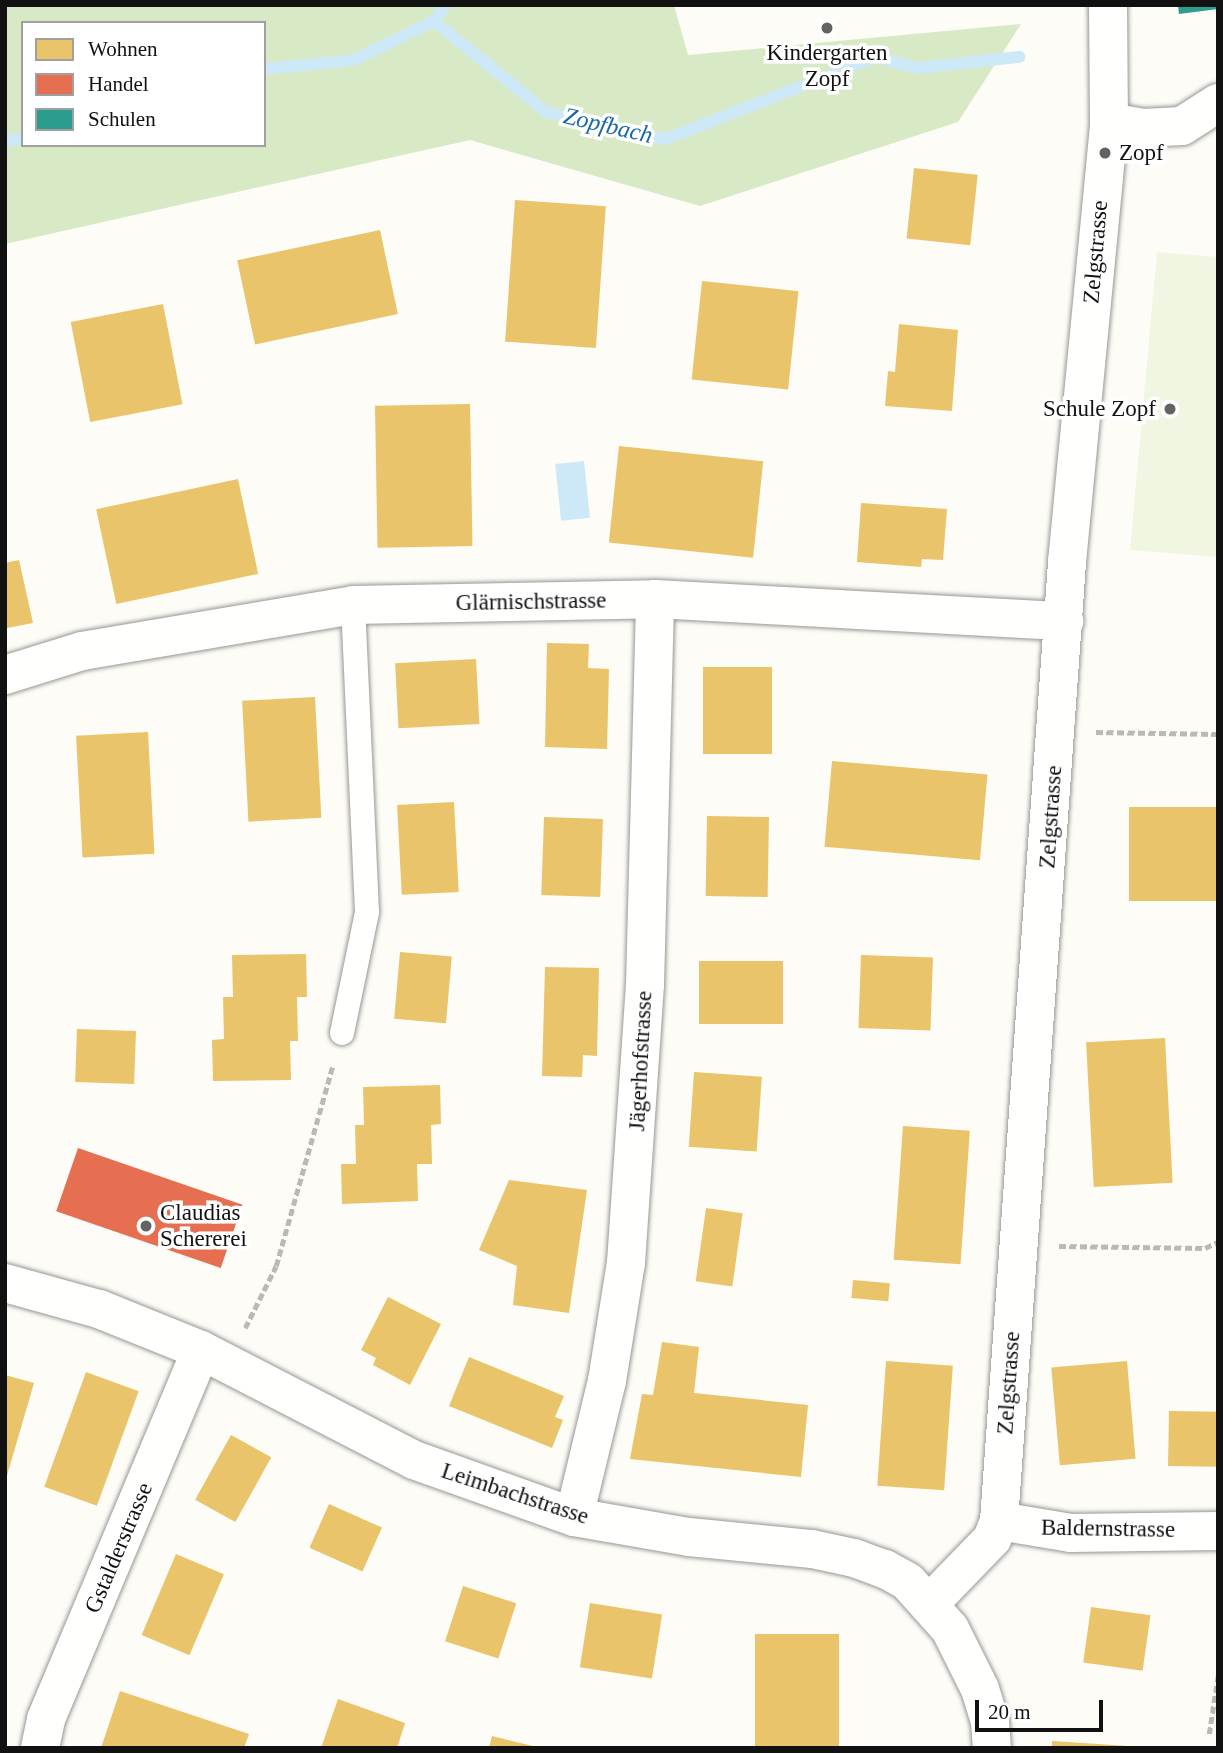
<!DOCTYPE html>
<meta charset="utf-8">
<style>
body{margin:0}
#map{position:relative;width:1223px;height:1753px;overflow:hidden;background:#fdfcf7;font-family:Georgia,serif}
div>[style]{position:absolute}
.forest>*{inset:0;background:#d8eac5}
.pitch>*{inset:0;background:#f0f6e1}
.water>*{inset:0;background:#cde8f7;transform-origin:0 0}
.homes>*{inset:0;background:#e9c46a;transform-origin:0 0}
.shops>*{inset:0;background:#e76f51;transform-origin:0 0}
.schools>*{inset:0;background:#2a9d8f}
.stream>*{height:12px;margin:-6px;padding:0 6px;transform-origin:6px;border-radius:6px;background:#cde8f7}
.path>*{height:4.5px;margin-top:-2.25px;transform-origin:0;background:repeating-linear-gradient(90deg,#b9b9b8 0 7px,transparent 0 10.5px)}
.roads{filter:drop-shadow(0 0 2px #979795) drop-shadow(0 0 2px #979795)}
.service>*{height:24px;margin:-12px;padding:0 12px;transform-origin:12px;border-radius:12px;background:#fffffe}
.minor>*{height:38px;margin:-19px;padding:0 19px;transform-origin:19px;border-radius:19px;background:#fffffe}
.tertiary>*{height:38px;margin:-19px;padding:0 19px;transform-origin:19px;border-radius:19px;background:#fffffe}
.dots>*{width:19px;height:19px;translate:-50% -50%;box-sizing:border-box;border:4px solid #fff;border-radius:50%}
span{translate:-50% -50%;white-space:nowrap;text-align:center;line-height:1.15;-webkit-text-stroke:7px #fff;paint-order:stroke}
.poi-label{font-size:23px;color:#111}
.left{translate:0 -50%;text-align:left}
.right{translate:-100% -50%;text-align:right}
.street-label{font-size:23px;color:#111}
.water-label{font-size:24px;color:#1768a6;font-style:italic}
.frame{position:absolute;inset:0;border:7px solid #111;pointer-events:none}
.legend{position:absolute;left:21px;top:21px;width:245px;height:126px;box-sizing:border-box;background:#fff;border:2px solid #a0a0a0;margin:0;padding:9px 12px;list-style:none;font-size:21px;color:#111}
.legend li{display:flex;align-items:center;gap:14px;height:35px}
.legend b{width:35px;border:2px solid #a0a0a0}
.scale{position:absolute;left:975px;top:1700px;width:128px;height:32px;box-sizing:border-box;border:4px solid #111;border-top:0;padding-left:9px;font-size:21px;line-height:24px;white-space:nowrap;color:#111;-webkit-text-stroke:5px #fff;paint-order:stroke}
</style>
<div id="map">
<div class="forest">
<div style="clip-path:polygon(evenodd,5px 5px,674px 5px,688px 55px,1021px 24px,958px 122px,700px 206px,470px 140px,5px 244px,5px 5px,23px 23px,264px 23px,264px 145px,23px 145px,23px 23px)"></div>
</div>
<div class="pitch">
<div style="clip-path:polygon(1157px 252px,1218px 257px,1218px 557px,1130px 550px)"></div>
</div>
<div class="water">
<div style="left:584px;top:461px;width:57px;height:29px;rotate:84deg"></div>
</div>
<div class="homes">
<div style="left:914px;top:168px;width:64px;height:71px;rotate:6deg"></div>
<div style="left:515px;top:200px;width:91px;height:142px;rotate:4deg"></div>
<div style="left:380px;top:230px;width:86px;height:146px;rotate:78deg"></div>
<div style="left:702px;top:281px;width:97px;height:99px;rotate:6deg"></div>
<div style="left:163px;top:304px;width:102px;height:94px;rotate:79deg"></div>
<div style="clip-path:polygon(899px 324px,958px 330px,952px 411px,885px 406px,888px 371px,895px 372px)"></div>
<div style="left:470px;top:404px;width:142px;height:95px;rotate:89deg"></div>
<div style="left:619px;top:446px;width:145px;height:97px;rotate:6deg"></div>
<div style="left:238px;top:479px;width:97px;height:145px;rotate:78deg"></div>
<div style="clip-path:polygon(861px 503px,947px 509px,943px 560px,922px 559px,921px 567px,857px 562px)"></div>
<div style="clip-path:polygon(19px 560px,33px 623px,7px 628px,5px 563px)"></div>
<div style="clip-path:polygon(547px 643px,589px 644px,588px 668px,609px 669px,607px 749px,545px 747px)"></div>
<div style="left:476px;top:659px;width:65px;height:81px;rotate:87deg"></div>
<div style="left:703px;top:667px;width:69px;height:87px"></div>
<div style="left:315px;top:697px;width:121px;height:73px;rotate:87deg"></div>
<div style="left:148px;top:732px;width:122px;height:72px;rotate:87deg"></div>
<div style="left:832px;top:761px;width:156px;height:86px;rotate:5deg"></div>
<div style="left:454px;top:802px;width:90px;height:57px;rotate:87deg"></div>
<div style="left:1218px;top:807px;width:94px;height:89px;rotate:90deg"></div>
<div style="left:707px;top:816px;width:62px;height:80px;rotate:1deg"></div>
<div style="left:544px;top:817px;width:59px;height:78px;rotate:2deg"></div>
<div style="left:400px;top:952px;width:52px;height:67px;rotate:5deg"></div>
<div style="clip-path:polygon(306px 954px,307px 997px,297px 997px,298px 1041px,290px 1041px,291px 1080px,213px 1081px,212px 1040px,224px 1039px,223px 997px,233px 997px,232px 955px)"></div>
<div style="left:861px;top:955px;width:72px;height:73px;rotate:2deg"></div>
<div style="left:699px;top:961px;width:84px;height:63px"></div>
<div style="clip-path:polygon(545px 967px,599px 968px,597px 1056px,583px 1055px,582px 1077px,542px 1076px)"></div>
<div style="left:77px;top:1029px;width:59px;height:53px;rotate:2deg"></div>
<div style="left:1165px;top:1038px;width:145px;height:79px;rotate:87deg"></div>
<div style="left:694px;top:1072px;width:68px;height:75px;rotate:4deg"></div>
<div style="clip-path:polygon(440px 1085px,441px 1124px,431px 1125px,432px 1164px,417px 1164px,418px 1201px,342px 1204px,341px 1164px,356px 1164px,355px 1125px,364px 1125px,363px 1087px)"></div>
<div style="left:903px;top:1126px;width:67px;height:134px;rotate:4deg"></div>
<div style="clip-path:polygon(509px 1180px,587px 1190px,569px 1313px,513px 1305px,517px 1266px,479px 1250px)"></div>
<div style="left:706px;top:1208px;width:37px;height:74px;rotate:8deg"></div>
<div style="left:853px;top:1280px;width:37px;height:18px;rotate:5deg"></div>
<div style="clip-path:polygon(388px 1297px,441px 1324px,410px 1385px,373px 1365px,376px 1358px,361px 1350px)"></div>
<div style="clip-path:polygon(662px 1342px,699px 1347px,694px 1393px,808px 1405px,801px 1477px,630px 1459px,642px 1394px,653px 1395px)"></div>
<div style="clip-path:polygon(469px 1357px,564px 1396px,555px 1417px,563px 1420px,552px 1448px,449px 1406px)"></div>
<div style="left:886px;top:1361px;width:67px;height:125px;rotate:4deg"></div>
<div style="left:1127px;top:1361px;width:98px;height:76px;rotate:85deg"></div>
<div style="left:86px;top:1372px;width:56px;height:122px;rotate:20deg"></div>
<div style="clip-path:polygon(5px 1375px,34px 1383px,6px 1479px,5px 1479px)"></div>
<div style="left:1169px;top:1411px;width:49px;height:55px;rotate:1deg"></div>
<div style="left:231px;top:1435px;width:46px;height:74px;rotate:29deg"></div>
<div style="left:329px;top:1504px;width:58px;height:48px;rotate:24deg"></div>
<div style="left:176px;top:1554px;width:52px;height:88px;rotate:23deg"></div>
<div style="left:463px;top:1586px;width:56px;height:58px;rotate:18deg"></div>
<div style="left:590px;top:1603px;width:73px;height:65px;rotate:9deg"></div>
<div style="left:1091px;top:1607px;width:60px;height:56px;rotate:8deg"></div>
<div style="left:755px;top:1634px;width:84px;height:114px"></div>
<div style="clip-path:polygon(120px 1691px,249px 1734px,244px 1748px,101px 1748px)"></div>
<div style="clip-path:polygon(338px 1699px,405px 1723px,397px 1748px,321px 1748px)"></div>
<div style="clip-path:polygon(492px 1736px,537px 1747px,537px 1748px,489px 1748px)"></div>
<div style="clip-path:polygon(1052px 1741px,1128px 1746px,1128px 1748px,1052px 1748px)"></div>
</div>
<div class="shops">
<div style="left:78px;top:1148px;width:174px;height:67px;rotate:19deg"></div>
</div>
<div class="schools">
<div style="clip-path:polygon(1178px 5px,1218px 5px,1218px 9px,1179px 14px)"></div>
</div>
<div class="stream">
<div style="left:434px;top:21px;width:19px;rotate:-55deg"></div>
<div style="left:264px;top:69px;width:90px;rotate:-5.7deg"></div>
<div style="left:354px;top:60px;width:89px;rotate:-26deg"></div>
<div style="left:434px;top:21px;width:144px;rotate:39.1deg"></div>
<div style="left:546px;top:112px;width:123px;rotate:12.7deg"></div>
<div style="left:666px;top:139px;width:225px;rotate:-21.3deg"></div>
<div style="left:876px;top:57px;width:42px;rotate:15deg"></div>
<div style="left:917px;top:68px;width:103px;rotate:-6.2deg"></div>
<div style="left:5px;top:141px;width:18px;rotate:-6deg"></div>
</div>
<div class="path">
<div style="left:1096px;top:732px;width:122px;rotate:0.9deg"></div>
<div style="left:1059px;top:1246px;width:146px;rotate:0.8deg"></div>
<div style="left:1205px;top:1248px;width:14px;rotate:-25deg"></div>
<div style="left:245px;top:1328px;width:69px;rotate:-63.4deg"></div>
<div style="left:276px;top:1266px;width:209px;rotate:-74.2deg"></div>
<div style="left:1209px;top:1734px;width:59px;rotate:-81.2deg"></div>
</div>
<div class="roads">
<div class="service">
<div style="left:342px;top:1033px;width:124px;rotate:-78.3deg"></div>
<div style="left:367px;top:912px;width:307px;rotate:-92.6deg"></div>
</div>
<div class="minor">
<div style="left:1109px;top:122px;width:35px;rotate:10deg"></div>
<div style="left:1143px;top:128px;width:39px;rotate:-3deg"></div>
<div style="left:1182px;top:126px;width:43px;rotate:-32.6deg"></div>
<div style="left:5px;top:675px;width:81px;rotate:-17.3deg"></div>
<div style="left:82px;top:651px;width:275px;rotate:-9.6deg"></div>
<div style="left:353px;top:605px;width:302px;rotate:-1.1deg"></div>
<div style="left:655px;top:599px;width:410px;rotate:3.1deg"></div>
<div style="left:574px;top:1517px;width:140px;rotate:-76.4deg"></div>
<div style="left:607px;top:1381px;width:120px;rotate:-80.9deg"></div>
<div style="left:626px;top:1263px;width:279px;rotate:-86.1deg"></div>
<div style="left:645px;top:985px;width:386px;rotate:-88.5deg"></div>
<div style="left:999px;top:1521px;width:73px;rotate:9.5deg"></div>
<div style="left:1071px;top:1533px;width:147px;rotate:-0.8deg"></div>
<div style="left:929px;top:1604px;width:91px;rotate:-45.9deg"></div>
<div style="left:992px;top:1539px;width:19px;rotate:-69deg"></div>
<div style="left:999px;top:1521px;width:961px;rotate:-85.94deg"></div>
<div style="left:1067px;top:562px;width:442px;rotate:-84.5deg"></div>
<div style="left:1109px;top:122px;width:117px;rotate:-90.5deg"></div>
<div style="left:40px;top:1748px;width:30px;rotate:-78deg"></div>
<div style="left:46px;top:1719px;width:400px;rotate:-67.2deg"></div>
</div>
<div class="tertiary">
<div style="left:5px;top:1283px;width:98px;rotate:15.5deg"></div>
<div style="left:99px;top:1309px;width:110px;rotate:21.9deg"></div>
<div style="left:201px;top:1350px;width:240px;rotate:27.3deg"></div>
<div style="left:414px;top:1460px;width:170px;rotate:19.6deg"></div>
<div style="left:574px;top:1517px;width:117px;rotate:9.9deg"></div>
<div style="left:689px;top:1537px;width:124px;rotate:5.6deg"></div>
<div style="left:812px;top:1549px;width:43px;rotate:12.1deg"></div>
<div style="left:854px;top:1558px;width:33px;rotate:20deg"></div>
<div style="left:885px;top:1569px;width:26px;rotate:29deg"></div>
<div style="left:908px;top:1582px;width:63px;rotate:48.2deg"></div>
<div style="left:950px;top:1629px;width:67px;rotate:63.4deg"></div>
<div style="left:980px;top:1689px;width:34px;rotate:73deg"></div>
<div style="left:990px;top:1721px;width:27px;rotate:86deg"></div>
</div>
</div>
<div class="dots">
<div style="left:827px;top:28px;background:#646362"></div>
<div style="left:1105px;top:153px;background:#646362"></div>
<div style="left:1170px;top:409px;background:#646362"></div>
<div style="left:146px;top:1226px;background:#646362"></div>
</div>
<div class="poi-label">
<span style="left:827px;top:66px">Kindergarten<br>Zopf</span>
<span class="left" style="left:1119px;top:153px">Zopf</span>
<span class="right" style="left:1156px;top:409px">Schule Zopf</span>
<span class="left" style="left:160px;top:1226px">Claudias<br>Schererei</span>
</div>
<div class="street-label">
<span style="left:1096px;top:252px;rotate:-85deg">Zelgstrasse</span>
<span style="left:531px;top:602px;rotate:-1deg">Glärnischstrasse</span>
<span style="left:1051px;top:817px;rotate:-86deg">Zelgstrasse</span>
<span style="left:641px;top:1061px;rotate:-87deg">Jägerhofstrasse</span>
<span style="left:1009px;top:1383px;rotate:-86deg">Zelgstrasse</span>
<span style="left:515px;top:1494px;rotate:18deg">Leimbachstrasse</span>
<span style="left:1108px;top:1529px;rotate:1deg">Baldernstrasse</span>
<span style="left:119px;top:1548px;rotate:-67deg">Gstalderstrasse</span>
</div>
<div class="water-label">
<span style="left:608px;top:126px;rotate:13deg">Zopfbach</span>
</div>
<div class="frame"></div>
<ul class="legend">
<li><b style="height:19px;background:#e9c46a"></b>Wohnen</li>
<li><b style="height:19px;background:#e76f51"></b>Handel</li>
<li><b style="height:19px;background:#2a9d8f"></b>Schulen</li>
</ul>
<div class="scale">20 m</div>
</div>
